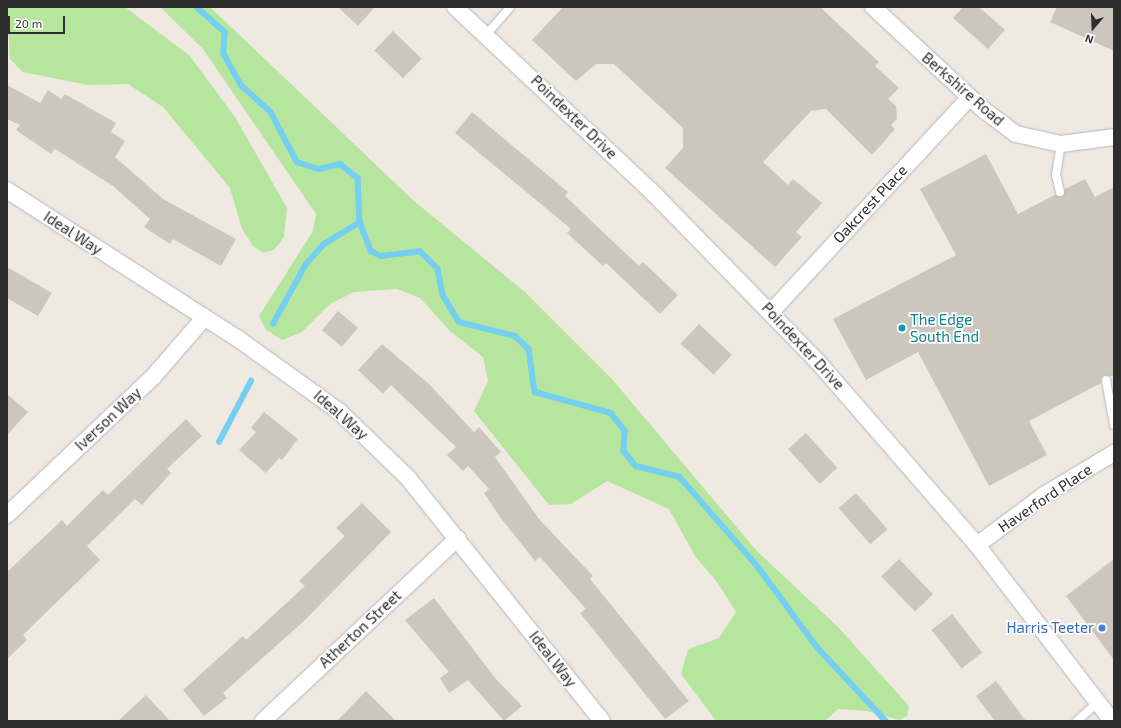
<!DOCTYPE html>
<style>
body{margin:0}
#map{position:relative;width:1121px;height:728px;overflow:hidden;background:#efe9e1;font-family:"Exo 2",sans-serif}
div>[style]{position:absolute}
.green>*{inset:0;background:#b6e59e}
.stream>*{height:5.5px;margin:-2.75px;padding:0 2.75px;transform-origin:2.75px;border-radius:2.75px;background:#75cff0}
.building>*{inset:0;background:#cbc7bf;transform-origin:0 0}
.roads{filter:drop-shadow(0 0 1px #b4b7c1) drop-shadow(0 0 1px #b4b7c1)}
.lane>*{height:8px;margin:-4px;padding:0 4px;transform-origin:4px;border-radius:4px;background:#fff}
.street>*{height:16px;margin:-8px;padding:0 8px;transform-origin:8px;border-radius:8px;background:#fff}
.dots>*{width:11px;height:11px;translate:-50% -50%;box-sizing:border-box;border:2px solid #fff;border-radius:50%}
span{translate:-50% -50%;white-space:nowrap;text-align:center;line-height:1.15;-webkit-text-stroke:3.5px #fff;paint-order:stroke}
.street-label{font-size:15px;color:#2e2e2e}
.culture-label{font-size:15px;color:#0d838f}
.left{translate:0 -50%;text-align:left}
.shop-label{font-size:15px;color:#366cbe}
.right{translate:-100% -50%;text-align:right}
.frame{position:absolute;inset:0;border:8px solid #2e2e2e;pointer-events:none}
.north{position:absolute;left:1073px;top:8px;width:40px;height:40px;-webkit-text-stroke:3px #fff;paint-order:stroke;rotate:199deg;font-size:11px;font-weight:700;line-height:16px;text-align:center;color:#2e2e2e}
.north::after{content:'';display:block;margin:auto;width:14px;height:18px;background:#2e2e2e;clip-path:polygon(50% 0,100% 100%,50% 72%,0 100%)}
.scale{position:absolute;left:8px;top:16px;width:57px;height:18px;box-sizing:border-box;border:2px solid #2e2e2e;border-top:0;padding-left:5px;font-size:12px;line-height:14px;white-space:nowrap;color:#2e2e2e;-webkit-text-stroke:3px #fff;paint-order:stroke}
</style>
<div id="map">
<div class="green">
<div style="clip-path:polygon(7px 7px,125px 7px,189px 55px,235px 117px,287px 208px,284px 237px,274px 250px,263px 253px,253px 246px,242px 229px,230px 188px,163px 107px,128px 84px,88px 85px,23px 72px,10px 59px)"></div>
<div style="clip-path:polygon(160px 7px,210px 7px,414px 201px,525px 292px,611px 378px,756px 550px,838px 627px,909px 706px,907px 716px,899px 720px,867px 711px,838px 709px,825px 721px,716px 721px,681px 674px,688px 649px,719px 638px,736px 612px,717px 582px,695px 556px,669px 509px,607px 481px,571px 504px,549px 505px,474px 411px,488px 381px,483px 357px,450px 331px,420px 298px,397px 289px,354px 292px,330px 304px,302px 332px,282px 340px,266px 330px,259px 316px,313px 231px,316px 214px,203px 49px)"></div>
</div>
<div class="stream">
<div style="left:197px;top:7px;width:38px;rotate:42deg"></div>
<div style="left:225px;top:32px;width:22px;rotate:93deg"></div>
<div style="left:224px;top:54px;width:35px;rotate:61deg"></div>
<div style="left:241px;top:85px;width:40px;rotate:42deg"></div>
<div style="left:271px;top:112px;width:56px;rotate:62.5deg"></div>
<div style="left:297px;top:162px;width:23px;rotate:18deg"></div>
<div style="left:319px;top:169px;width:22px;rotate:-13deg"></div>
<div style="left:340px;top:164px;width:23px;rotate:38deg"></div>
<div style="left:358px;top:178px;width:44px;rotate:87.4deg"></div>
<div style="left:360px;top:222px;width:31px;rotate:69deg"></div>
<div style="left:371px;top:251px;width:11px;rotate:27deg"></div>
<div style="left:381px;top:256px;width:39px;rotate:-7deg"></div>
<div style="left:420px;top:251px;width:25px;rotate:45deg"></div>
<div style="left:438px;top:269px;width:26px;rotate:79deg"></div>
<div style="left:443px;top:295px;width:31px;rotate:59deg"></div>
<div style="left:459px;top:322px;width:58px;rotate:14deg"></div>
<div style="left:515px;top:336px;width:19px;rotate:43deg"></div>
<div style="left:529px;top:349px;width:43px;rotate:82.1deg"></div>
<div style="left:535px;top:392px;width:79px;rotate:15.4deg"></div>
<div style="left:611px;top:413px;width:23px;rotate:52deg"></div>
<div style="left:625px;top:431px;width:20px;rotate:93deg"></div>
<div style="left:624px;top:451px;width:19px;rotate:51deg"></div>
<div style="left:636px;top:466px;width:45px;rotate:14deg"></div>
<div style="left:680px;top:477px;width:121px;rotate:49deg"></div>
<div style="left:759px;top:568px;width:98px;rotate:53.7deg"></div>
<div style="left:817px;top:647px;width:101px;rotate:47deg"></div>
<div style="left:273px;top:324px;width:68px;rotate:-61.2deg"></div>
<div style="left:306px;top:264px;width:27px;rotate:-48deg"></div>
<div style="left:324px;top:244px;width:42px;rotate:-31.4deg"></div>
<div style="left:219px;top:442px;width:69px;rotate:-62.3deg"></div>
</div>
<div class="building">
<div style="clip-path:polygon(338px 7px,375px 7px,358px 26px)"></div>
<div style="clip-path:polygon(563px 7px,820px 7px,879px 62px,875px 66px,899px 88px,888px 99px,896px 106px,897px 119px,891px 125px,895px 129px,872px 155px,826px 109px,811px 111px,763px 162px,788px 185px,793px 179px,822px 203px,796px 232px,802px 237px,775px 267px,665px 168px,683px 148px,683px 128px,614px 64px,596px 64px,576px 81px,532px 40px)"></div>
<div style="clip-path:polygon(963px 7px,979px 7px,1005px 30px,988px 49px,953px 18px)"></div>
<div style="clip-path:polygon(1057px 7px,1114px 7px,1114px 51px,1050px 22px)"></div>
<div style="left:393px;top:31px;width:40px;height:27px;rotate:44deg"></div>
<div style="clip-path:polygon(7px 85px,40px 103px,48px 90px,61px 99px,65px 94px,116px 123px,111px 132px,125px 141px,115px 157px,163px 199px,236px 239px,221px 266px,173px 239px,170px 244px,144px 227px,150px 219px,113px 186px,55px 149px,51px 154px,16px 130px,20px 125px,7px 119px)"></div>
<div style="clip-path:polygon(472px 112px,568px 192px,565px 196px,639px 266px,643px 262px,678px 295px,660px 314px,606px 263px,603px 266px,567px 233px,571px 229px,455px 133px)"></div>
<div style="clip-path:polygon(986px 154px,1018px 214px,1055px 195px,1062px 197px,1065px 189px,1085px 179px,1095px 197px,1114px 187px,1114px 376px,1103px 376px,1101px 383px,1029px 421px,1047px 455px,989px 486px,918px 352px,866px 380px,833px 319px,956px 255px,920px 189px)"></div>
<div style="clip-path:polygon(7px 267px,52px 293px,38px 316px,7px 298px)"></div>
<div style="left:338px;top:311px;width:26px;height:25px;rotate:40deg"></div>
<div style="left:699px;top:324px;width:45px;height:27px;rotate:43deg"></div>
<div style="clip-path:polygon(382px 344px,429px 384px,474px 432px,479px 427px,501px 452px,495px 457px,539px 519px,593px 576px,590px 579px,689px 701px,665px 719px,580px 613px,586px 609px,540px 557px,535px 561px,500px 517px,484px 493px,489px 489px,468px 466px,463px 471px,447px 455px,456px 447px,391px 385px,383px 394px,358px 370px)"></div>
<div style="clip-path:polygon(7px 394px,28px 412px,7px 435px)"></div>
<div style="clip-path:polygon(264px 412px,298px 439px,282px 460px,279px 458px,266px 473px,239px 450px,256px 432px,251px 428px)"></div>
<div style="clip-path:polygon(186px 419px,202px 436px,167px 469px,171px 473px,142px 505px,135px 499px,87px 546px,100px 560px,23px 635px,27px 640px,7px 659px,7px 572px,62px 520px,67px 526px,103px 490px,108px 495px)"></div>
<div style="left:806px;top:433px;width:47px;height:24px;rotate:48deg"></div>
<div style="left:856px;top:493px;width:48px;height:23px;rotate:49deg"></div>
<div style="clip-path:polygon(362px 503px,391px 532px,303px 622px,223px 693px,227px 698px,204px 716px,183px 690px,243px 636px,246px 640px,305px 586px,299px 581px,345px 536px,336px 528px)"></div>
<div style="left:899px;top:559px;width:49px;height:25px;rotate:46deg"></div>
<div style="clip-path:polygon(1114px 559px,1114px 660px,1066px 596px)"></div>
<div style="clip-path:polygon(434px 598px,496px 679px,522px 706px,504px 721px,468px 680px,449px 693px,440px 678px,449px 672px,405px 620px)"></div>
<div style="left:952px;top:614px;width:49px;height:26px;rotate:52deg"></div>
<div style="clip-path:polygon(996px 681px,1026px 721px,995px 721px,976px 696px)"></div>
<div style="clip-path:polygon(366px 691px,396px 721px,337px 721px)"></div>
<div style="clip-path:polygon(146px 695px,170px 721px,118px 721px)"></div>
</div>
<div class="roads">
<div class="lane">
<div style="left:486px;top:35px;width:37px;rotate:-49deg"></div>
<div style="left:1060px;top:192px;width:17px;rotate:-103deg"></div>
<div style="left:1056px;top:175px;width:31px;rotate:-81deg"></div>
<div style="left:1106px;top:380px;width:46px;rotate:79.9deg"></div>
<div style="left:1077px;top:721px;width:28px;rotate:-42deg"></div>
</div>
<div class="street">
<div style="left:455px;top:7px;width:276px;rotate:43.2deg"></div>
<div style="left:656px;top:196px;width:232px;rotate:45.7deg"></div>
<div style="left:818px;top:362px;width:242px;rotate:49deg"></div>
<div style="left:977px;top:545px;width:222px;rotate:52.5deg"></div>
<div style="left:873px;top:7px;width:151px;rotate:42.9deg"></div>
<div style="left:984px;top:110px;width:40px;rotate:37deg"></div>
<div style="left:1016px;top:134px;width:46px;rotate:12.5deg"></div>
<div style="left:1061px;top:144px;width:53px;rotate:-7.5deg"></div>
<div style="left:7px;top:190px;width:274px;rotate:32.8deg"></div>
<div style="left:237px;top:338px;width:127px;rotate:35.7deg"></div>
<div style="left:340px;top:412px;width:95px;rotate:44.1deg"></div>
<div style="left:408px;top:478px;width:311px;rotate:51.4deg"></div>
<div style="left:771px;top:312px;width:292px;rotate:-47.2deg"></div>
<div style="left:7px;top:515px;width:201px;rotate:-43.4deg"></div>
<div style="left:153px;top:377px;width:78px;rotate:-49.2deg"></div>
<div style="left:977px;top:545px;width:84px;rotate:-36.7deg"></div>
<div style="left:1044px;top:495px;width:82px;rotate:-31deg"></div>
<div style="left:263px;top:721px;width:267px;rotate:-43.2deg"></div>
</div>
</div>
<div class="dots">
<div style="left:902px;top:328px;background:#0f9aa8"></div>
<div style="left:1102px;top:628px;background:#3f7fe0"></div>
</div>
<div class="street-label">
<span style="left:963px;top:89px;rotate:41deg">Berkshire Road</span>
<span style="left:574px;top:117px;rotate:44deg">Poindexter Drive</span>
<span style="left:870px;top:204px;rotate:-47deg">Oakcrest Place</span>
<span style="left:73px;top:233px;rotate:33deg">Ideal Way</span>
<span style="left:803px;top:346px;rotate:47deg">Poindexter Drive</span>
<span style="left:341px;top:415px;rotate:41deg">Ideal Way</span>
<span style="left:108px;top:419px;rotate:-43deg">Iverson Way</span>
<span style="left:1045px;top:498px;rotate:-34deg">Haverford Place</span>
<span style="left:360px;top:629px;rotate:-43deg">Atherton Street</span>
<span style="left:553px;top:659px;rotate:52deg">Ideal Way</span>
</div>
<div class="culture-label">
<span class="left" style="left:910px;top:328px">The Edge<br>South End</span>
</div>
<div class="shop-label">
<span class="right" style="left:1094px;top:628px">Harris Teeter</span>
</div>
<div class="frame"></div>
<div class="north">N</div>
<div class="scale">20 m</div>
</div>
